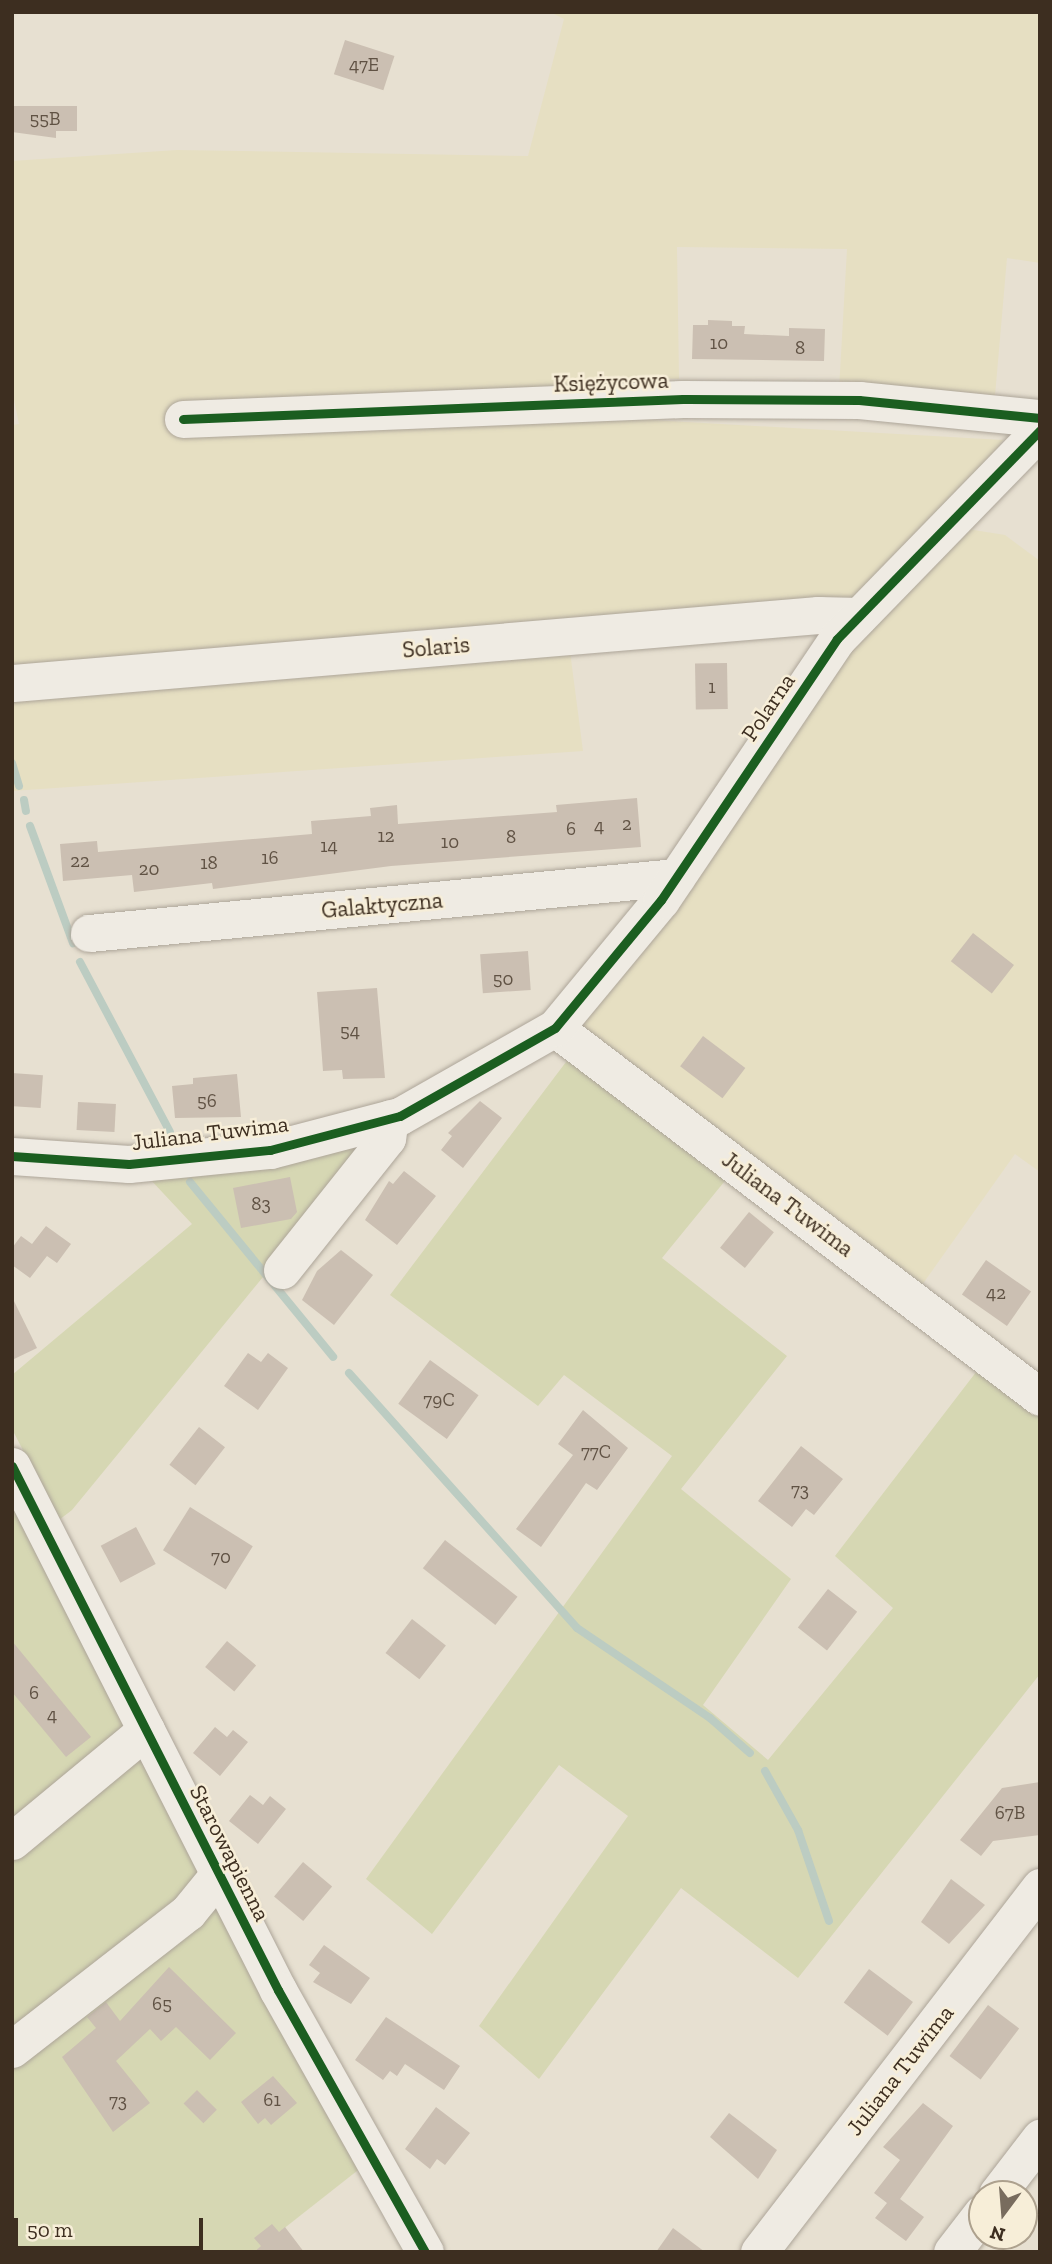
<!DOCTYPE html>
<meta charset="utf-8">
<style>
body{margin:0}
#map{position:relative;width:1052px;height:2264px;overflow:hidden;background:#e7e0d1;font-family:"Zilla Slab",serif}
div>[style]{position:absolute}
.farmland>*{inset:0;background:#e6dfc2}
.green>*{inset:0;background:#d6d7b3}
.stream>*{height:8px;margin:-4px;padding:0 4px;transform-origin:4px;border-radius:4px;background:#bcccc2}
.building>*{inset:0;background:#cbbfb2;transform-origin:0 0}
.roads{filter:drop-shadow(0 0 2px #ada599) drop-shadow(0 0 2px #ada599)}
.minor>*{height:37px;margin:-18.5px;padding:0 18.5px;transform-origin:18.5px;border-radius:18.5px;background:#efebe3}
.cycleway>*{height:9px;margin:-4.5px;padding:0 4.5px;transform-origin:4.5px;border-radius:4.5px;background:#1b5e20}
span{translate:-50% -50%;white-space:nowrap;text-align:center;line-height:1.15;-webkit-text-stroke:5px #f7eed8;paint-order:stroke}
.number-label{font-size:19px;color:#605244}
.number-label span{-webkit-text-stroke-width:0}
.street-label{font-size:23px;color:#3d2e20}
.frame{position:absolute;inset:0;border:14px solid #3d2e20;pointer-events:none}
.north{position:absolute;left:968px;top:2180px;width:70px;height:70px;box-sizing:border-box;background:#f7eed8;border:2px solid #ada18e;border-radius:50%;rotate:196deg;font-size:19px;font-weight:700;line-height:28px;text-align:center;color:#3d2e20}
.north::after{content:'';display:block;margin:auto;width:24px;height:32px;background:#786c5e;clip-path:polygon(50% 0,100% 100%,50% 72%,0 100%)}
.scale{position:absolute;left:14px;top:2218px;width:189px;height:32px;box-sizing:border-box;border:4px solid #3d2e20;border-top:0;padding-left:9px;font-size:21px;line-height:24px;white-space:nowrap;color:#3d2e20;-webkit-text-stroke:5px #f7eed8;paint-order:stroke}
</style>
<div id="map">
<div class="farmland">
<div style="clip-path:polygon(550px 12px,1040px 12px,1040px 263px,1007px 258px,994px 407px,839px 390px,847px 249px,677px 247px,679px 379px,648px 378px,651px 420px,1003px 440px,993px 455px,851px 600px,566px 621px,583px 751px,12px 791px,12px 425px,19px 424px,12px 390px,12px 161px,177px 150px,528px 156px,564px 19px)"></div>
<div style="clip-path:polygon(961px 528px,1005px 535px,1040px 561px,1040px 1172px,1015px 1154px,922px 1285px,569px 1026px,841px 652px)"></div>
</div>
<div class="green">
<div style="clip-path:polygon(569px 1058px,733px 1171px,662px 1258px,787px 1356px,681px 1489px,791px 1579px,703px 1705px,768px 1760px,893px 1608px,835px 1556px,983px 1363px,1040px 1409px,1040px 1674px,798px 1978px,681px 1888px,539px 2079px,479px 2026px,628px 1816px,559px 1765px,432px 1934px,366px 1879px,672px 1456px,564px 1375px,538px 1406px,390px 1295px)"></div>
<div style="clip-path:polygon(381px 1133px,72px 1510px,59px 1520px,12px 1429px,12px 1375px,192px 1224px,149px 1178px)"></div>
<div style="clip-path:polygon(12px 1474px,362px 2167px,254px 2252px,12px 2252px)"></div>
</div>
<div class="stream">
<div style="left:12px;top:763px;width:24px;rotate:73deg"></div>
<div style="left:24px;top:800px;width:11px;rotate:80deg"></div>
<div style="left:30px;top:826px;width:125px;rotate:69.8deg"></div>
<div style="left:80px;top:962px;width:192px;rotate:62.1deg"></div>
<div style="left:190px;top:1182px;width:226px;rotate:50.7deg"></div>
<div style="left:349px;top:1373px;width:342px;rotate:48.2deg"></div>
<div style="left:577px;top:1628px;width:161px;rotate:34.1deg"></div>
<div style="left:710px;top:1718px;width:53px;rotate:41.2deg"></div>
<div style="left:765px;top:1771px;width:68px;rotate:60.8deg"></div>
<div style="left:798px;top:1830px;width:96px;rotate:71.2deg"></div>
</div>
<div class="building">
<div style="left:345px;top:40px;width:52px;height:36px;rotate:18deg"></div>
<div style="clip-path:polygon(12px 106px,77px 106px,77px 131px,56px 131px,56px 138px,12px 132px)"></div>
<div style="clip-path:polygon(708px 320px,732px 321px,732px 326px,745px 326px,744px 334px,789px 336px,789px 328px,825px 329px,824px 361px,692px 359px,693px 325px,708px 325px)"></div>
<div style="left:727px;top:663px;width:46px;height:32px;rotate:89deg"></div>
<div style="clip-path:polygon(637px 798px,641px 847px,391px 866px,213px 889px,212px 883px,134px 892px,132px 875px,63px 881px,60px 844px,97px 841px,98px 852px,312px 834px,311px 821px,371px 816px,370px 808px,397px 805px,398px 824px,557px 812px,556px 805px)"></div>
<div style="left:973px;top:933px;width:52px;height:36px;rotate:38deg"></div>
<div style="left:528px;top:951px;width:39px;height:48px;rotate:86deg"></div>
<div style="clip-path:polygon(377px 988px,385px 1078px,343px 1079px,342px 1070px,323px 1071px,317px 992px)"></div>
<div style="left:703px;top:1036px;width:53px;height:38px;rotate:37deg"></div>
<div style="left:12px;top:1073px;width:31px;height:33px;rotate:4deg"></div>
<div style="clip-path:polygon(237px 1074px,241px 1117px,175px 1118px,172px 1086px,193px 1084px,193px 1078px)"></div>
<div style="clip-path:polygon(480px 1101px,502px 1118px,463px 1168px,441px 1150px,452px 1136px,448px 1133px)"></div>
<div style="left:78px;top:1102px;width:38px;height:28px;rotate:3deg"></div>
<div style="clip-path:polygon(404px 1171px,436px 1196px,397px 1245px,365px 1220px,389px 1181px,393px 1184px)"></div>
<div style="clip-path:polygon(290px 1177px,297px 1212px,291px 1219px,241px 1228px,233px 1188px)"></div>
<div style="left:749px;top:1212px;width:32px;height:46px;rotate:39deg"></div>
<div style="clip-path:polygon(46px 1226px,71px 1244px,57px 1263px,47px 1256px,30px 1278px,12px 1265px,12px 1248px,21px 1236px,32px 1244px)"></div>
<div style="clip-path:polygon(341px 1250px,373px 1275px,334px 1325px,302px 1300px,317px 1271px)"></div>
<div style="left:986px;top:1260px;width:55px;height:42px;rotate:35deg"></div>
<div style="clip-path:polygon(12px 1297px,37px 1348px,12px 1360px)"></div>
<div style="clip-path:polygon(248px 1353px,261px 1362px,268px 1353px,288px 1368px,258px 1410px,224px 1386px)"></div>
<div style="left:430px;top:1360px;width:60px;height:54px;rotate:36deg"></div>
<div style="clip-path:polygon(583px 1410px,628px 1448px,597px 1490px,586px 1483px,541px 1547px,516px 1529px,573px 1455px,558px 1444px)"></div>
<div style="left:199px;top:1427px;width:33px;height:48px;rotate:38deg"></div>
<div style="clip-path:polygon(801px 1446px,843px 1479px,814px 1515px,806px 1509px,792px 1527px,758px 1501px)"></div>
<div style="left:190px;top:1507px;width:74px;height:51px;rotate:32deg"></div>
<div style="left:136px;top:1527px;width:42px;height:40px;rotate:62deg"></div>
<div style="left:445px;top:1540px;width:92px;height:36px;rotate:38deg"></div>
<div style="left:828px;top:1589px;width:37px;height:49px;rotate:38deg"></div>
<div style="left:412px;top:1619px;width:43px;height:43px;rotate:38deg"></div>
<div style="clip-path:polygon(12px 1641px,91px 1737px,66px 1757px,12px 1692px)"></div>
<div style="left:227px;top:1641px;width:38px;height:34px;rotate:40deg"></div>
<div style="clip-path:polygon(215px 1727px,227px 1737px,233px 1730px,248px 1742px,220px 1776px,193px 1753px)"></div>
<div style="clip-path:polygon(1040px 1782px,1040px 1835px,993px 1841px,981px 1856px,960px 1840px,1002px 1788px)"></div>
<div style="clip-path:polygon(250px 1795px,263px 1805px,270px 1796px,286px 1809px,258px 1844px,229px 1821px)"></div>
<div style="left:303px;top:1862px;width:38px;height:45px;rotate:40deg"></div>
<div style="clip-path:polygon(951px 1879px,985px 1905px,949px 1944px,921px 1922px)"></div>
<div style="clip-path:polygon(324px 1945px,370px 1978px,351px 2004px,313px 1982px,320px 1973px,309px 1965px)"></div>
<div style="clip-path:polygon(169px 1967px,236px 2033px,210px 2060px,176px 2027px,161px 2041px,150px 2029px,116px 2061px,150px 2103px,113px 2132px,62px 2057px,96px 2028px,87px 2017px,106px 2002px,120px 2021px)"></div>
<div style="left:869px;top:1969px;width:55px;height:42px;rotate:37deg"></div>
<div style="left:988px;top:2005px;width:39px;height:64px;rotate:37deg"></div>
<div style="clip-path:polygon(386px 2017px,460px 2066px,444px 2090px,405px 2064px,397px 2076px,390px 2071px,383px 2080px,355px 2060px)"></div>
<div style="clip-path:polygon(273px 2076px,297px 2103px,271px 2125px,265px 2118px,258px 2124px,241px 2102px)"></div>
<div style="left:197px;top:2090px;width:28px;height:19px;rotate:45deg"></div>
<div style="clip-path:polygon(923px 2103px,953px 2126px,900px 2199px,924px 2217px,906px 2241px,875px 2218px,887px 2203px,874px 2193px,900px 2160px,883px 2147px)"></div>
<div style="clip-path:polygon(436px 2107px,470px 2133px,445px 2165px,437px 2159px,430px 2169px,405px 2149px)"></div>
<div style="clip-path:polygon(729px 2113px,777px 2150px,758px 2179px,710px 2137px)"></div>
<div style="clip-path:polygon(272px 2224px,279px 2232px,285px 2227px,304px 2252px,254px 2252px,261px 2246px,254px 2238px)"></div>
<div style="clip-path:polygon(673px 2228px,705px 2252px,656px 2252px)"></div>
</div>
<div class="roads">
<div class="minor">
<div style="left:183px;top:419px;width:500px;rotate:-2.29deg"></div>
<div style="left:683px;top:399px;width:176px;rotate:0.3deg"></div>
<div style="left:859px;top:400px;width:182px;rotate:5.7deg"></div>
<div style="left:13px;top:683px;width:808px;rotate:-4.83deg"></div>
<div style="left:818px;top:615px;width:41px;rotate:1.4deg"></div>
<div style="left:89px;top:933px;width:590px;rotate:-5.45deg"></div>
<div style="left:555px;top:1028px;width:609px;rotate:37.26deg"></div>
<div style="left:12px;top:1156px;width:117px;rotate:3.9deg"></div>
<div style="left:129px;top:1164px;width:142px;rotate:-5.7deg"></div>
<div style="left:270px;top:1150px;width:134px;rotate:-14.7deg"></div>
<div style="left:400px;top:1116px;width:178px;rotate:-29.6deg"></div>
<div style="left:555px;top:1028px;width:166px;rotate:-50.4deg"></div>
<div style="left:661px;top:900px;width:315px;rotate:-56deg"></div>
<div style="left:837px;top:639px;width:291px;rotate:-45.8deg"></div>
<div style="left:282px;top:1270px;width:169px;rotate:-51.5deg"></div>
<div style="left:387px;top:1138px;width:20px;rotate:-81deg"></div>
<div style="left:12px;top:1466px;width:588px;rotate:63.09deg"></div>
<div style="left:278px;top:1990px;width:300px;rotate:60.7deg"></div>
<div style="left:12px;top:1841px;width:174px;rotate:-39.6deg"></div>
<div style="left:12px;top:2049px;width:223px;rotate:-37.9deg"></div>
<div style="left:188px;top:1912px;width:49px;rotate:-50.8deg"></div>
<div style="left:997px;top:2194px;width:71px;rotate:-52.5deg"></div>
<div style="left:759px;top:2252px;width:461px;rotate:-52.4deg"></div>
<div style="left:952px;top:2252px;width:49px;rotate:-52.4deg"></div>
</div>
</div>
<div class="cycleway">
<div style="left:183px;top:419px;width:500px;rotate:-2.29deg"></div>
<div style="left:683px;top:399px;width:176px;rotate:0.3deg"></div>
<div style="left:859px;top:400px;width:182px;rotate:5.7deg"></div>
<div style="left:12px;top:1156px;width:117px;rotate:3.9deg"></div>
<div style="left:129px;top:1164px;width:142px;rotate:-5.7deg"></div>
<div style="left:270px;top:1150px;width:134px;rotate:-14.7deg"></div>
<div style="left:400px;top:1116px;width:178px;rotate:-29.6deg"></div>
<div style="left:555px;top:1028px;width:166px;rotate:-50.4deg"></div>
<div style="left:661px;top:900px;width:315px;rotate:-56deg"></div>
<div style="left:837px;top:639px;width:291px;rotate:-45.8deg"></div>
<div style="left:12px;top:1466px;width:588px;rotate:63.09deg"></div>
<div style="left:278px;top:1990px;width:300px;rotate:60.7deg"></div>
</div>
<div class="number-label">
<span style="left:364px;top:65px">47E</span>
<span style="left:45px;top:119px">55B</span>
<span style="left:719px;top:343px">10</span>
<span style="left:800px;top:348px">8</span>
<span style="left:712px;top:687px">1</span>
<span style="left:627px;top:824px">2</span>
<span style="left:599px;top:826px">4</span>
<span style="left:571px;top:829px">6</span>
<span style="left:386px;top:836px">12</span>
<span style="left:511px;top:837px">8</span>
<span style="left:450px;top:842px">10</span>
<span style="left:329px;top:846px">14</span>
<span style="left:270px;top:858px">16</span>
<span style="left:80px;top:861px">22</span>
<span style="left:209px;top:863px">18</span>
<span style="left:149px;top:869px">20</span>
<span style="left:503px;top:979px">50</span>
<span style="left:350px;top:1031px">54</span>
<span style="left:207px;top:1101px">56</span>
<span style="left:261px;top:1204px">83</span>
<span style="left:996px;top:1293px">42</span>
<span style="left:439px;top:1400px">79C</span>
<span style="left:596px;top:1452px">77C</span>
<span style="left:800px;top:1490px">73</span>
<span style="left:221px;top:1557px">70</span>
<span style="left:34px;top:1693px">6</span>
<span style="left:52px;top:1715px">4</span>
<span style="left:1010px;top:1813px">67B</span>
<span style="left:162px;top:2004px">65</span>
<span style="left:272px;top:2100px">61</span>
<span style="left:118px;top:2101px">73</span>
</div>
<div class="street-label">
<span style="left:611px;top:382px;rotate:-2deg">Księżycowa</span>
<span style="left:436px;top:647px;rotate:-5deg">Solaris</span>
<span style="left:768px;top:707px;rotate:-56deg">Polarna</span>
<span style="left:382px;top:905px;rotate:-5deg">Galaktyczna</span>
<span style="left:210px;top:1133px;rotate:-7deg">Juliana Tuwima</span>
<span style="left:788px;top:1204px;rotate:37deg">Juliana Tuwima</span>
<span style="left:230px;top:1853px;rotate:63deg">Starowapienna</span>
<span style="left:900px;top:2070px;rotate:-52deg">Juliana Tuwima</span>
</div>
<div class="frame"></div>
<div class="north">N</div>
<div class="scale">50 m</div>
</div>
